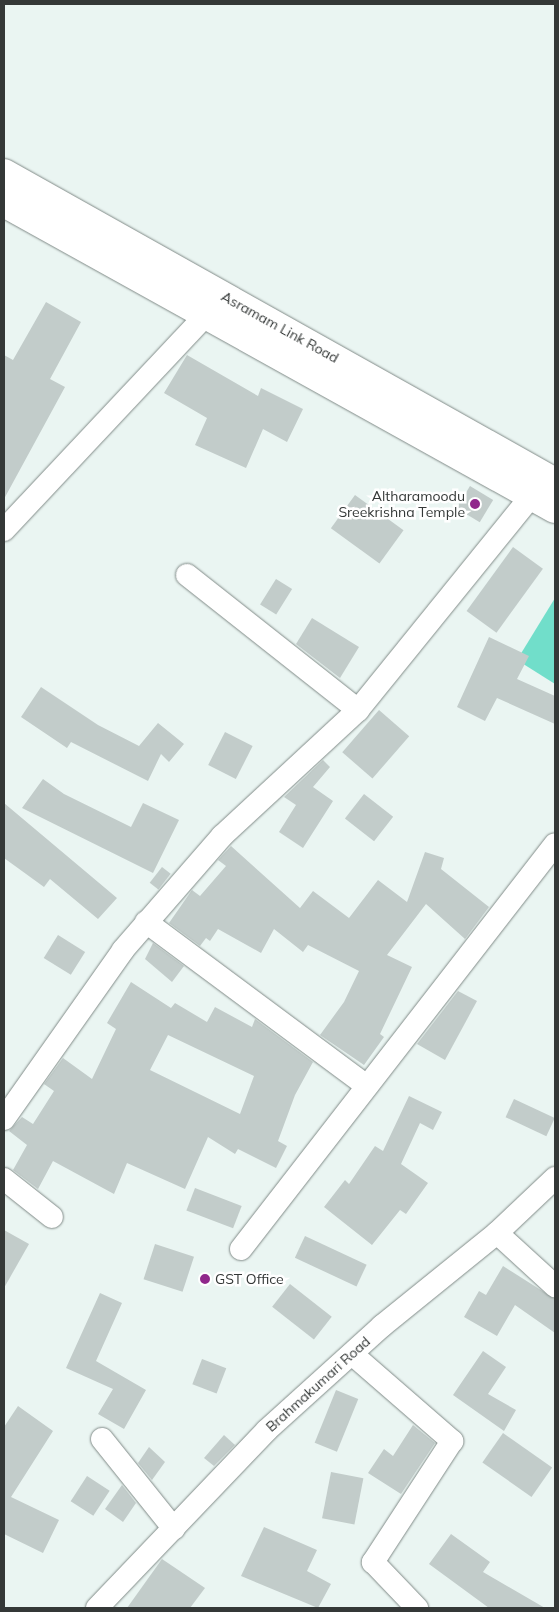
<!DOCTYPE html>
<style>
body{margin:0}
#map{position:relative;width:559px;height:1612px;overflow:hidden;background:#eaf5f2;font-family:Mulish,sans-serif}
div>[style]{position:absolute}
.green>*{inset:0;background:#71deca}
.building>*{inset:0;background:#c2ccca;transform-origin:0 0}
.roads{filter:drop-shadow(0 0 1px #818b88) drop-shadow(0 0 1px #818b88)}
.street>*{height:22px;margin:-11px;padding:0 11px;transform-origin:11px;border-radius:11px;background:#fff}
.secondary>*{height:28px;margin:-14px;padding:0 14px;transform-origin:14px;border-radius:14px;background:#fff}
.dots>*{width:14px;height:14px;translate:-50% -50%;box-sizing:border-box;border:2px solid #fff;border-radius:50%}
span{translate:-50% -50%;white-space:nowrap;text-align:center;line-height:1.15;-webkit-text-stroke:5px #fff;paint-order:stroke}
.street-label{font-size:14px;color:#343837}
.poi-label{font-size:14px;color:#343837}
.right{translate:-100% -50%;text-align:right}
.left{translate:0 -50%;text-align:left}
.frame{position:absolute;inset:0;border:5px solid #343837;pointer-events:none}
</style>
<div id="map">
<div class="green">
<div style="clip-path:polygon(555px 598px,555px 684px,517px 660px)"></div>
</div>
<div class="building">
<div style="clip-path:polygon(46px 302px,81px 322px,50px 379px,65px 387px,4px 499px,4px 355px,13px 360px)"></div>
<div style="clip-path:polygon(187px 355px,258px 396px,261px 388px,303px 409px,287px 442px,263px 429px,246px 468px,195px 445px,207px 418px,164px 393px)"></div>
<div style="left:470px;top:486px;width:27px;height:26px;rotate:31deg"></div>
<div style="left:355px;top:495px;width:60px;height:41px;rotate:36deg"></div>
<div style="left:513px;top:547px;width:37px;height:79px;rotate:36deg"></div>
<div style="left:276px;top:579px;width:19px;height:30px;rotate:32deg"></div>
<div style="clip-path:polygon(312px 618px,359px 647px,340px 678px,296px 644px)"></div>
<div style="clip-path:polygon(489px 637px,529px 656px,517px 679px,555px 696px,555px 724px,497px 698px,485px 721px,457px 707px)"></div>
<div style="clip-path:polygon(41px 687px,98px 725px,139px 746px,158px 723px,184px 744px,169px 762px,161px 754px,148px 781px,71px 742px,67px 748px,21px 717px)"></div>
<div style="left:379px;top:710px;width:40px;height:56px;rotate:41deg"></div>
<div style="left:225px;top:732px;width:31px;height:37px;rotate:27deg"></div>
<div style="clip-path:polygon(323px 760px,330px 767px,313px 787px,333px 801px,303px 848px,279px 832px,296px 805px,284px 797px)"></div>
<div style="clip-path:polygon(43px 779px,64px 794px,131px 827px,143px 803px,179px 820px,153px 873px,22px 808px)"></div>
<div style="left:364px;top:794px;width:37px;height:31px;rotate:38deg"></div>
<div style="clip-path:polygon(4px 803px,117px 898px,98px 919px,50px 879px,44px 887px,4px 858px)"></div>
<div style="clip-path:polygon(231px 846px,300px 908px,313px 891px,349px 918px,378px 880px,407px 902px,425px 852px,444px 858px,441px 869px,489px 907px,465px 939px,426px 904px,387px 955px,412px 967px,380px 1034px,384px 1037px,364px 1065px,320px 1035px,344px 1002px,359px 971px,308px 945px,303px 952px,274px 929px,261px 953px,218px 929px,210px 941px,206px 938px,200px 946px,169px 923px,192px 890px,200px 896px,226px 866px,218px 860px)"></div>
<div style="left:162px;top:867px;width:11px;height:20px;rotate:38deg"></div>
<div style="left:58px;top:935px;width:32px;height:27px;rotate:32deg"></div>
<div style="clip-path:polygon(153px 943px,184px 966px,172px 982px,145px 959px)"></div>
<div style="clip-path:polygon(evenodd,131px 982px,171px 1008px,175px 1003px,207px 1022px,215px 1007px,252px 1027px,255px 1019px,313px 1062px,295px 1095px,278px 1141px,287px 1146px,276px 1168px,238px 1149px,235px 1154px,208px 1137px,185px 1189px,127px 1163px,114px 1194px,53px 1161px,38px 1189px,13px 1170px,27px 1145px,9px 1131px,22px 1117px,33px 1124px,54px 1091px,44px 1084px,63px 1058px,92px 1079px,116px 1029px,107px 1023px,131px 982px,168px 1035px,254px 1076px,240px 1114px,150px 1070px,168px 1035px)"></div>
<div style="clip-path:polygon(458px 991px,477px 1001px,445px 1060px,417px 1044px)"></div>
<div style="clip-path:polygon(409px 1096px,442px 1112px,433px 1130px,420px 1123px,401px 1164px,428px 1183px,406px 1214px,400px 1210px,372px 1245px,324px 1207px,345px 1180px,349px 1184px,375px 1146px,383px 1151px)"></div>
<div style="left:514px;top:1099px;width:45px;height:20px;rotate:25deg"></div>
<div style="left:195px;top:1188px;width:50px;height:24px;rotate:21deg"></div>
<div style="clip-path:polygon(4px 1230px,29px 1244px,4px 1288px)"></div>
<div style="left:305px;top:1236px;width:68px;height:24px;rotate:25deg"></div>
<div style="left:155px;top:1244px;width:41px;height:37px;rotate:18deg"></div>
<div style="clip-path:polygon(503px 1266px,555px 1299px,555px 1333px,515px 1305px,497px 1336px,464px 1317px,479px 1291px,486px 1295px)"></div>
<div style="left:290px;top:1284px;width:53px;height:29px;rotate:38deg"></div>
<div style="clip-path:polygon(100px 1293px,122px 1303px,96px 1361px,146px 1390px,124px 1429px,98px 1414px,113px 1389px,66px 1368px)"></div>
<div style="clip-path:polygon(483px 1351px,506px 1367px,488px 1394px,516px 1410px,504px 1431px,453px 1395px)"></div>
<div style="left:202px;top:1359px;width:26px;height:27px;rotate:21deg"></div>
<div style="left:336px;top:1390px;width:24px;height:57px;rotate:22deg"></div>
<div style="clip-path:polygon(18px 1406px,53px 1431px,11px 1497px,59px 1520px,43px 1553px,4px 1534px,4px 1427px)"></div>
<div style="clip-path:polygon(413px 1425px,435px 1443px,401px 1494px,368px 1473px,384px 1449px,393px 1456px)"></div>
<div style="left:503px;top:1433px;width:60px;height:36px;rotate:35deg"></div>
<div style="clip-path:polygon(224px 1435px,235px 1445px,214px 1466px,204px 1458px)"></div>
<div style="clip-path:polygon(149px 1447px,165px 1462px,152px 1480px,138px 1463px)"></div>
<div style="left:331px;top:1472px;width:33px;height:47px;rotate:11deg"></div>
<div style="left:87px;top:1476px;width:27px;height:30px;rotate:33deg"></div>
<div style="clip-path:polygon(122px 1485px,136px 1503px,123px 1522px,105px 1509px)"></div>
<div style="clip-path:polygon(264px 1527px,317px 1550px,307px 1571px,331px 1584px,318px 1608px,241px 1576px)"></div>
<div style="clip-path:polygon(451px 1534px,490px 1562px,483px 1572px,545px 1608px,489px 1608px,429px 1564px)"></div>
<div style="clip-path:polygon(162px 1559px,205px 1588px,190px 1608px,127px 1608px)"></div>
</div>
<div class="roads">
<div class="street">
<div style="left:4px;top:530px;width:295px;rotate:-46.8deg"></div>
<div style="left:187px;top:575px;width:218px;rotate:38.3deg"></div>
<div style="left:146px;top:922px;width:275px;rotate:36.6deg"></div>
<div style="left:4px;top:1119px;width:207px;rotate:-54.8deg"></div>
<div style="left:123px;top:950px;width:151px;rotate:-49deg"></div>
<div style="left:222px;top:836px;width:185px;rotate:-42.8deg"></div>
<div style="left:358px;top:710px;width:275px;rotate:-51deg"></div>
<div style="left:4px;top:1179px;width:61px;rotate:38.4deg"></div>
<div style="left:497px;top:1233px;width:79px;rotate:42.4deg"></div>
<div style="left:241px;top:1249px;width:512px;rotate:-52.21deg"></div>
<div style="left:352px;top:1354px;width:133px;rotate:41deg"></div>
<div style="left:452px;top:1441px;width:145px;rotate:123.1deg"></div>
<div style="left:373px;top:1562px;width:64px;rotate:46.3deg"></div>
<div style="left:102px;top:1439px;width:115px;rotate:51.3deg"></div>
<div style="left:97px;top:1608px;width:246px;rotate:-46.3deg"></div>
<div style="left:267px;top:1430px;width:155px;rotate:-42.1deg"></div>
<div style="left:382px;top:1326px;width:148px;rotate:-39deg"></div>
<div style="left:497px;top:1233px;width:80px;rotate:-43.5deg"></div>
</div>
<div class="secondary">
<div style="left:4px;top:173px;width:632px;rotate:29.28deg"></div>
<div style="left:4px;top:203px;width:630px;rotate:29.05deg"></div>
</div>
</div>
<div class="dots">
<div style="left:475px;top:504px;background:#90278b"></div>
<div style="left:205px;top:1279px;background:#90278b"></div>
</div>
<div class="street-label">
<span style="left:280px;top:327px;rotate:29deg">Asramam Link Road</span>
<span style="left:318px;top:1384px;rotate:-42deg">Brahmakumari Road</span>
</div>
<div class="poi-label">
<span class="right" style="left:465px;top:504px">Altharamoodu<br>Sreekrishna Temple</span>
<span class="left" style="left:215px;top:1279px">GST Office</span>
</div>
<div class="frame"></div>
</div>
